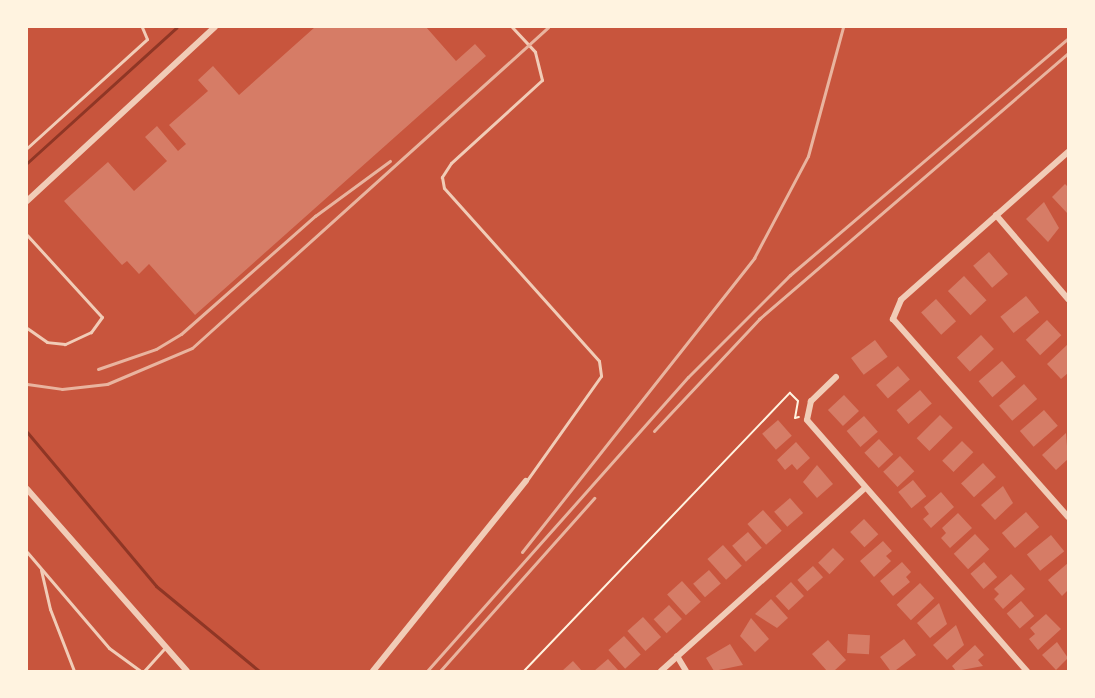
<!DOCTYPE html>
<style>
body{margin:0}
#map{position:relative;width:1095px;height:698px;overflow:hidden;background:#c8553d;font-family:"Work Sans",sans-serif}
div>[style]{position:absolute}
.stream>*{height:3px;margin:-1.5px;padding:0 1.5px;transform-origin:1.5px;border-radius:1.5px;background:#8f3625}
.building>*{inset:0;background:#d67c66;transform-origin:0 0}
.path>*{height:2px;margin:-1px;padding:0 1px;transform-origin:1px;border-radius:1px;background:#fff3e0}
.service>*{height:3px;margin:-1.5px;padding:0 1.5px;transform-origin:1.5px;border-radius:1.5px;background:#f1ccb7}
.minor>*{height:6px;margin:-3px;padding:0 3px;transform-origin:3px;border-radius:3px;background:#f1ccb7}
.rail>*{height:3px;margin:-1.5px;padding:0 1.5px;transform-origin:1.5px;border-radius:1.5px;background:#e9b49f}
span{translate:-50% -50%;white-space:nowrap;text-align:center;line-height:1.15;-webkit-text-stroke:5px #fff3e0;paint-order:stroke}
.frame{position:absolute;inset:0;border:28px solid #fff3e0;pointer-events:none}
</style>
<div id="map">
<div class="stream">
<div style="left:27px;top:163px;width:202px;rotate:-42.2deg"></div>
<div style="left:27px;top:432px;width:201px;rotate:50deg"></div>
<div style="left:156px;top:586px;width:134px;rotate:39.5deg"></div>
</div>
<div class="building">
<div style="clip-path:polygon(315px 27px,426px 27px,456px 61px,475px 44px,486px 56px,195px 315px,149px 264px,139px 274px,127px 261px,122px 265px,64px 201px,108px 162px,134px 191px,167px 161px,145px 137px,157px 126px,178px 151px,186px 144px,169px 125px,208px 91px,198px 80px,213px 66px,239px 95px)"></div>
<div style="clip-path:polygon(1065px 184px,1068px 187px,1068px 214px,1052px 197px)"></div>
<div style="clip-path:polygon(1044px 202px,1059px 228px,1048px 242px,1026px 219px)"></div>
<div style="left:989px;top:252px;width:29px;height:21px;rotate:49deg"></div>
<div style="left:964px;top:276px;width:33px;height:22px;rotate:47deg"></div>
<div style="left:1026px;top:296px;width:21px;height:33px;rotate:51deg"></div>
<div style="left:936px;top:299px;width:30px;height:20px;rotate:48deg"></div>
<div style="left:1047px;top:320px;width:21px;height:29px;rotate:47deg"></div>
<div style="left:981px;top:335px;width:19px;height:33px;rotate:47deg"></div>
<div style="left:875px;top:340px;width:21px;height:30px;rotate:53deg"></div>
<div style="clip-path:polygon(1068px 344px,1068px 373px,1061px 379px,1047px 364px)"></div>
<div style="left:1002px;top:361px;width:21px;height:31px;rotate:49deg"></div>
<div style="left:898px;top:366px;width:18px;height:29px;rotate:49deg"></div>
<div style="left:1024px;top:384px;width:20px;height:33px;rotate:49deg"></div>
<div style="left:920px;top:390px;width:18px;height:31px;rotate:49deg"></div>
<div style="left:844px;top:395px;width:22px;height:22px;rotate:47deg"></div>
<div style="left:1044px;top:410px;width:21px;height:32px;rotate:49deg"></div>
<div style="left:940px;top:415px;width:18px;height:33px;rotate:45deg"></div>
<div style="left:864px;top:416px;width:21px;height:23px;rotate:49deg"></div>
<div style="left:778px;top:420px;width:21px;height:21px;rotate:49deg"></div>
<div style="clip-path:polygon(1066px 433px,1068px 459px,1056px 470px,1042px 455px)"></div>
<div style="left:879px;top:439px;width:21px;height:20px;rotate:47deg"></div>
<div style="left:962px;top:441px;width:16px;height:28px;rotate:45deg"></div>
<div style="clip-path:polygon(796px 442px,810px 458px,797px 470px,792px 464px,785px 470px,777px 460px)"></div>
<div style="left:900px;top:456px;width:21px;height:23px;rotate:47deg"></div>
<div style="left:983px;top:463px;width:19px;height:30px;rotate:47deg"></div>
<div style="clip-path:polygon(817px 465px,833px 484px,817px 498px,803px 482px)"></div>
<div style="left:913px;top:480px;width:21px;height:19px;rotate:51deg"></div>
<div style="clip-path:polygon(1003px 486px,1013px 503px,995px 520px,981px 505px)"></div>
<div style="clip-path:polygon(941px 492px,954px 507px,931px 528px,923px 519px,929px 514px,924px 507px)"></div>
<div style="left:790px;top:498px;width:20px;height:21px;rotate:49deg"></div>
<div style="left:763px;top:510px;width:28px;height:21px;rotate:48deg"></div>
<div style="left:1026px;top:512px;width:20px;height:32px;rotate:49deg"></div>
<div style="clip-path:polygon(958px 513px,972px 528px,950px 548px,941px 538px,946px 533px,942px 528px)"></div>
<div style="left:864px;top:519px;width:21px;height:19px;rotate:47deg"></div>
<div style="left:748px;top:532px;width:21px;height:21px;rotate:49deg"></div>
<div style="left:975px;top:534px;width:21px;height:29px;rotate:47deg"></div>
<div style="left:1051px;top:535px;width:21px;height:31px;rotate:51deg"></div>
<div style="clip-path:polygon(883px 541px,892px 551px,886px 556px,891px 561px,874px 577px,860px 561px)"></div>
<div style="left:723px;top:545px;width:28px;height:21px;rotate:48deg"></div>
<div style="left:833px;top:548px;width:16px;height:21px;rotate:45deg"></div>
<div style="clip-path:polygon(902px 562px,911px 572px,906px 577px,910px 582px,893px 596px,880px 581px)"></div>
<div style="left:984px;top:562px;width:20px;height:18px;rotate:49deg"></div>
<div style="clip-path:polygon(1068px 563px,1068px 590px,1062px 596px,1048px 580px)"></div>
<div style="left:813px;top:566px;width:15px;height:21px;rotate:48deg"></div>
<div style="left:709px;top:570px;width:18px;height:21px;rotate:49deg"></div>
<div style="clip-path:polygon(1011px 574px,1025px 589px,1003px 609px,994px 599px,999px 594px,994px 589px)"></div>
<div style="left:682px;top:581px;width:28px;height:20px;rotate:48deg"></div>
<div style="left:791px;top:582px;width:19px;height:21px;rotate:47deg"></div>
<div style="left:920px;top:583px;width:21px;height:32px;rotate:47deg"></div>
<div style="clip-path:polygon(771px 599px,788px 618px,777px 628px,755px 614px)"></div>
<div style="left:1021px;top:601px;width:20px;height:19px;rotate:49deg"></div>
<div style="clip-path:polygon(939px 603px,947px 624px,930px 638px,917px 623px)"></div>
<div style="left:669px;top:605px;width:19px;height:21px;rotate:47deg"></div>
<div style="clip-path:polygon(1046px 614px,1061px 629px,1038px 650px,1029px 639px,1035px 634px,1030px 628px)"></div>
<div style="left:643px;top:617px;width:27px;height:21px;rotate:48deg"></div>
<div style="clip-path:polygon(751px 618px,769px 639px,755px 652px,740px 636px)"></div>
<div style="clip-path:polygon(956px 625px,964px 645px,947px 660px,933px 645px)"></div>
<div style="left:848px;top:634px;width:22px;height:19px;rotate:3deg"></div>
<div style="left:624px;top:636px;width:25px;height:21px;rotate:48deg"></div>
<div style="left:904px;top:639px;width:20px;height:30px;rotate:53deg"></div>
<div style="clip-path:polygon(828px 640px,846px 660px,834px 671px,827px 671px,812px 654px)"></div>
<div style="clip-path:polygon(1057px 642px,1068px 658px,1056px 670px,1042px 655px)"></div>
<div style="clip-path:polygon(730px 644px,743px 665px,714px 671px,706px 658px)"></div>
<div style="clip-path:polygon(975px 645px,984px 655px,978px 660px,983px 666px,956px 671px,952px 666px)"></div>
<div style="clip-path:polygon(608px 659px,619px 671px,594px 671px)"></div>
<div style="clip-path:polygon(573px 661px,582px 671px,562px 671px)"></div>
</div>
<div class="path">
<div style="left:524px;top:671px;width:385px;rotate:-46.3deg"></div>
<div style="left:790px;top:393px;width:11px;rotate:45deg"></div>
<div style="left:798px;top:401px;width:17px;rotate:100deg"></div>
<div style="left:795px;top:418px;width:4px;rotate:-14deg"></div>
</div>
<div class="service">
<div style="left:512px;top:27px;width:34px;rotate:47deg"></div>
<div style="left:535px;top:52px;width:29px;rotate:76deg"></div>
<div style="left:542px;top:80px;width:123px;rotate:137.6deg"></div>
<div style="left:451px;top:163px;width:17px;rotate:123deg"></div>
<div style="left:442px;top:177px;width:11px;rotate:80deg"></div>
<div style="left:444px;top:188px;width:232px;rotate:48.1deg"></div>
<div style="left:599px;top:361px;width:15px;rotate:82deg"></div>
<div style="left:601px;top:376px;width:128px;rotate:125.4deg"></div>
<div style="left:27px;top:148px;width:162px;rotate:-42.2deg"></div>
<div style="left:147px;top:39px;width:13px;rotate:-113deg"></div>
<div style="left:27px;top:235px;width:111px;rotate:47.6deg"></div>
<div style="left:102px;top:317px;width:19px;rotate:126deg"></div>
<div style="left:91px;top:332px;width:29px;rotate:155deg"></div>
<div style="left:65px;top:344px;width:18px;rotate:-174deg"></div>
<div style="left:47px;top:342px;width:24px;rotate:-145deg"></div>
<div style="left:27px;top:552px;width:126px;rotate:49.5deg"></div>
<div style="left:109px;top:648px;width:39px;rotate:36deg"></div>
<div style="left:41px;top:570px;width:40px;rotate:77deg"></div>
<div style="left:50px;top:609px;width:66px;rotate:68.8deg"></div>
<div style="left:144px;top:671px;width:31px;rotate:-48deg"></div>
</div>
<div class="minor">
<div style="left:1068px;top:152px;width:223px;rotate:138.5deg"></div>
<div style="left:901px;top:300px;width:21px;rotate:113deg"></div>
<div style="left:893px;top:319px;width:264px;rotate:48.5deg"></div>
<div style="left:27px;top:201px;width:256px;rotate:-42.8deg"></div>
<div style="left:996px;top:215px;width:111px;rotate:49.4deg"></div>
<div style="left:836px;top:377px;width:35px;rotate:136deg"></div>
<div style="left:811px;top:401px;width:19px;rotate:102deg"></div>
<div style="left:807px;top:420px;width:334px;rotate:48.8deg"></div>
<div style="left:27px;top:489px;width:242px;rotate:48.7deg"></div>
<div style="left:677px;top:656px;width:17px;rotate:59deg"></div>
<div style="left:373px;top:671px;width:244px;rotate:-51.2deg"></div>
<div style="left:661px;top:671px;width:274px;rotate:-41.9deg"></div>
</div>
<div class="rail">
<div style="left:98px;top:369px;width:61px;rotate:-19deg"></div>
<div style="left:156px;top:349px;width:29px;rotate:-31deg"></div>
<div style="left:181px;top:334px;width:179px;rotate:-41.4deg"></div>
<div style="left:315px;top:216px;width:93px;rotate:-36.3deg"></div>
<div style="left:27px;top:384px;width:35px;rotate:8deg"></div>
<div style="left:62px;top:389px;width:45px;rotate:-6.3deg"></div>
<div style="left:107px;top:384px;width:92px;rotate:-23deg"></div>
<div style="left:192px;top:348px;width:479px;rotate:-42deg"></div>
<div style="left:654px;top:431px;width:154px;rotate:-46.8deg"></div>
<div style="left:759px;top:319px;width:408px;rotate:-40.7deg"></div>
<div style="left:522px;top:552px;width:375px;rotate:-51.7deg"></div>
<div style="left:754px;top:258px;width:115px;rotate:-62.1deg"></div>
<div style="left:808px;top:156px;width:134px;rotate:-74.8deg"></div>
<div style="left:427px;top:671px;width:393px;rotate:-48.4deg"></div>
<div style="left:688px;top:377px;width:144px;rotate:-45deg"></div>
<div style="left:790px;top:275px;width:365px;rotate:-40.4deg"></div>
<div style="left:440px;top:671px;width:232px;rotate:-48.3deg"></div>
</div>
<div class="frame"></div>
</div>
